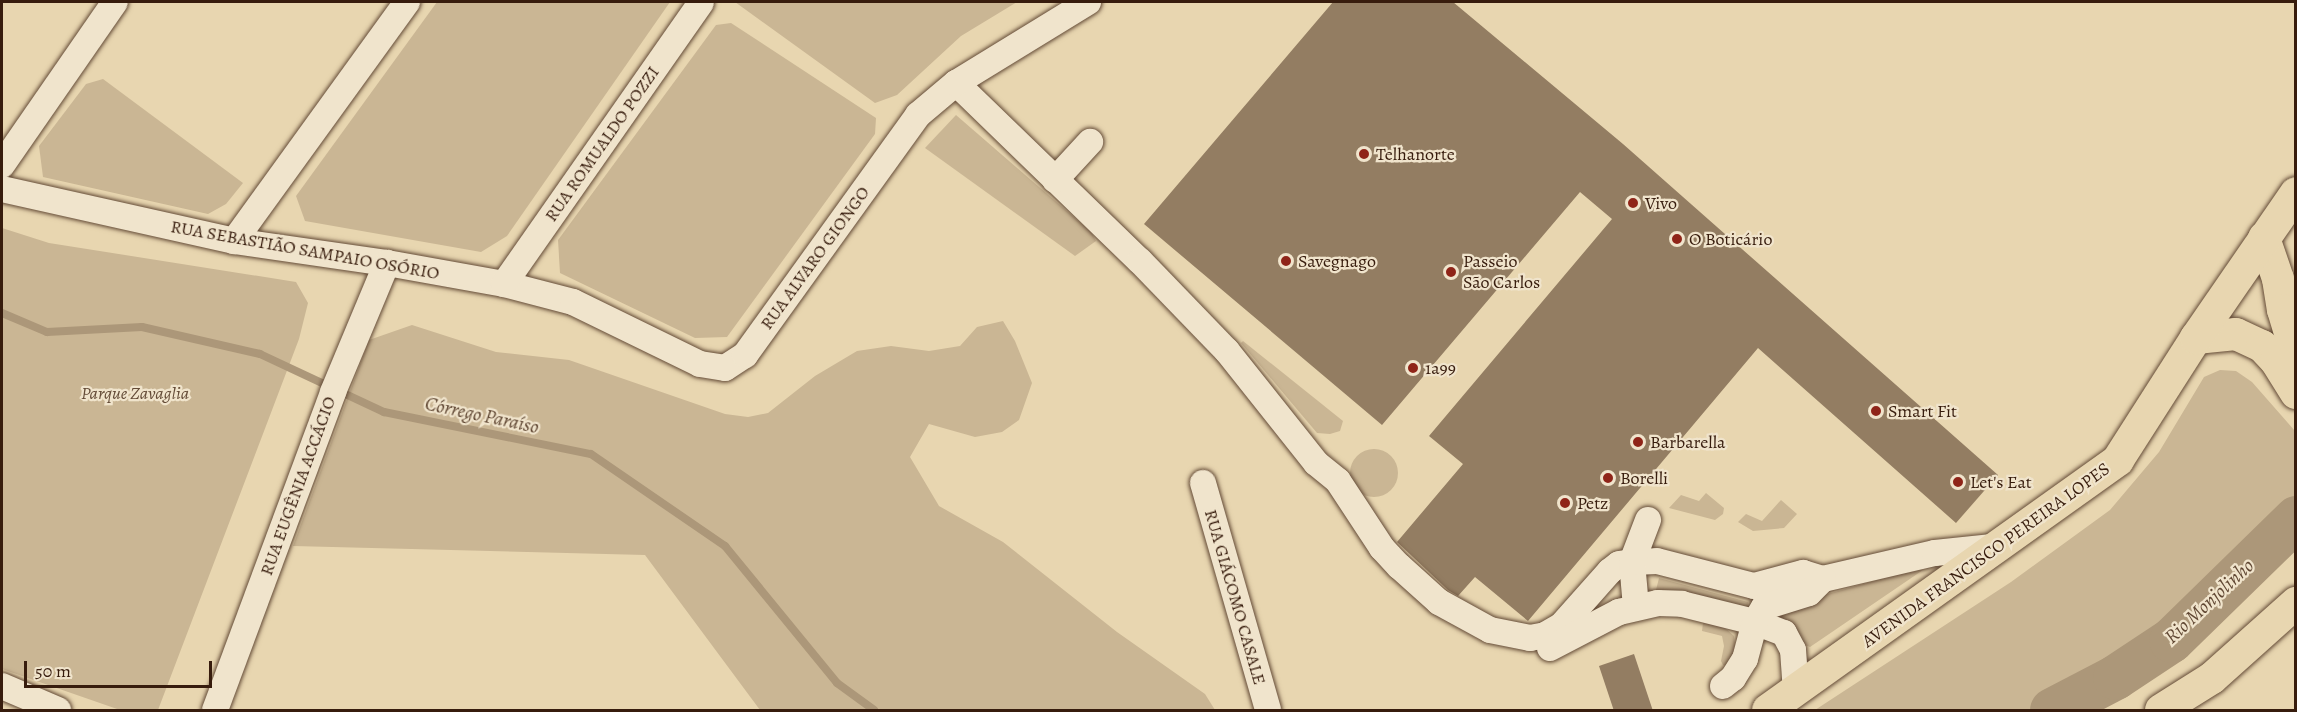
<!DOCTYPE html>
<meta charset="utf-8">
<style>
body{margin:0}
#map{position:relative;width:2297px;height:712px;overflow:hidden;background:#e8d6b0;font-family:Alegreya,serif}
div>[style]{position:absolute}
.green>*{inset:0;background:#cab694}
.round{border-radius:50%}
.stream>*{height:8px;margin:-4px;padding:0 4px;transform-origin:4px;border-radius:4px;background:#ac9779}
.river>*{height:45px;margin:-22.5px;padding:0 22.5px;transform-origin:22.5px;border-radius:22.5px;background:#ac9779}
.building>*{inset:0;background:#937d62}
.roads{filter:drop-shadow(0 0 2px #634a36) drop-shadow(0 0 2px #634a36)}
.minor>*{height:26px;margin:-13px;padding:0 13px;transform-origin:13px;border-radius:13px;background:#f0e4cc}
.major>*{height:32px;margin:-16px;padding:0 16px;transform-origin:16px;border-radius:16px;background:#e8d6b0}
.dots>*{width:16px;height:16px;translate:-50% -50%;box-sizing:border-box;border:3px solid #f0e4cc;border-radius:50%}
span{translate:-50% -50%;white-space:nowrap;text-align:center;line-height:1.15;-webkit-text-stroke:4.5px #f0e4cc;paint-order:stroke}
.street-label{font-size:18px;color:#371c0d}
.poi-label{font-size:18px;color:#371c0d}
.left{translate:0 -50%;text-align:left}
.park-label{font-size:18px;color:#634a36;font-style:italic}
.water-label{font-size:20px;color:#604733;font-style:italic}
.frame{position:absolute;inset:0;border:3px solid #371c0d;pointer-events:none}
.scale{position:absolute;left:24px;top:661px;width:188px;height:27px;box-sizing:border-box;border:3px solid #371c0d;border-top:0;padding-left:8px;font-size:18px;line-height:21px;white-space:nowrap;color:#371c0d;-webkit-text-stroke:4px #f0e4cc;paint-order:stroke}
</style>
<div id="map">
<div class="green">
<div style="clip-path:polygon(437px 2px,670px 2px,507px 236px,481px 252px,305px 221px,296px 196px)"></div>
<div style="clip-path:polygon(735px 2px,1017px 2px,961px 36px,897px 95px,875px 103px)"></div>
<div style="clip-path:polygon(731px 23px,876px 118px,875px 134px,727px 337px,695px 338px,560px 273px,558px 240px,716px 25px)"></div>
<div style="clip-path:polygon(103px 79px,243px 183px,226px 204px,208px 214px,43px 177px,39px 146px,86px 84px)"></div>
<div style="clip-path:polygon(956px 115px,1091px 232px,1096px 241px,1075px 256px,925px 148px)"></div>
<div style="clip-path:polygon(2px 228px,49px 243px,296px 282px,308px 303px,299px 339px,158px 710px,120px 710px,2px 669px)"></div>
<div style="clip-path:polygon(1003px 321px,1015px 341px,1032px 383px,1019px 420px,1002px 432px,975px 437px,929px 424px,910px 457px,939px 506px,1003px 542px,1117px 632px,1205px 694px,1215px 710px,760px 710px,645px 555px,293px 546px,369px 340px,412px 325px,496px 352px,569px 360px,725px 414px,748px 417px,768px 413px,815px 376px,857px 351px,891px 346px,929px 351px,960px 346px,977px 327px)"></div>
<div style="clip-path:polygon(1243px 341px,1343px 421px,1340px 431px,1330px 434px,1317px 433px,1241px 343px)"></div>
<div style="clip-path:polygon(2220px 370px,2236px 371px,2252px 382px,2295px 431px,2295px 550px,2169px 668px,2096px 710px,1815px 710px,2011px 582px,2110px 510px,2159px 452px,2204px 377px)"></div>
<div class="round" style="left:1350px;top:449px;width:48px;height:48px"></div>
<div style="clip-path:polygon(1706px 493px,1724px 508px,1723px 514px,1715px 520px,1669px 508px,1681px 495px,1699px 501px)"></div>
<div style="clip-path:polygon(1781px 500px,1797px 514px,1784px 528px,1753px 531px,1738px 522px,1746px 514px,1762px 521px)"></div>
<div style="clip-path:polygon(1920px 568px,1923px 570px,1810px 647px,1805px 645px,1800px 635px,1777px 617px,1778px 608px)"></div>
<div style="clip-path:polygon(1659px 578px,1748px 602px,1747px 609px,1680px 592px,1656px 590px)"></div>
<div style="clip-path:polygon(1703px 623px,1724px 627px,1734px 636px,1736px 653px,1728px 667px,1723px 665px,1721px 661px,1724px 646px,1722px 636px,1702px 631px)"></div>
</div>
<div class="stream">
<div style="left:2px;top:313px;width:49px;rotate:22.9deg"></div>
<div style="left:47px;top:332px;width:95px;rotate:-3deg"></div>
<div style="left:142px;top:327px;width:121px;rotate:12.9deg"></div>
<div style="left:260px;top:354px;width:137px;rotate:25.1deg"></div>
<div style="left:384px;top:412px;width:211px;rotate:11.5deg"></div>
<div style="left:591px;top:454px;width:163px;rotate:34.5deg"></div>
<div style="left:725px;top:546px;width:177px;rotate:50.7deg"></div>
<div style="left:837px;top:683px;width:46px;rotate:36.1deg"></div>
</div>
<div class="river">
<div style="left:2052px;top:710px;width:71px;rotate:-27.6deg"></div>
<div style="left:2115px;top:677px;width:67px;rotate:-33.5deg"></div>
<div style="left:2171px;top:640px;width:175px;rotate:-44.3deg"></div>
</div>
<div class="building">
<div style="clip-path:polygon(1333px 2px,1453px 2px,1623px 144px,1998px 475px,1956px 523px,1758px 348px,1528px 621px,1475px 577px,1458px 596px,1448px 590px,1397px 542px,1463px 464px,1429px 436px,1612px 219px,1580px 192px,1382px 425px,1144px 224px)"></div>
<div style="clip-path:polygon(1634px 654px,1653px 711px,1614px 711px,1599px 666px)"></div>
</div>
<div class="roads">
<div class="minor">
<div style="left:956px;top:83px;width:256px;rotate:44.1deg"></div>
<div style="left:1140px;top:261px;width:125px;rotate:46deg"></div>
<div style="left:1227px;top:351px;width:143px;rotate:51.5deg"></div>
<div style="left:1316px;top:463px;width:28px;rotate:39deg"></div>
<div style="left:1338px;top:481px;width:80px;rotate:56.7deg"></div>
<div style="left:1382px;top:548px;width:25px;rotate:47deg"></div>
<div style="left:1399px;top:566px;width:54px;rotate:42deg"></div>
<div style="left:1439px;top:602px;width:58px;rotate:28.8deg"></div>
<div style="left:1490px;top:630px;width:41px;rotate:11.3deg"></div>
<div style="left:1530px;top:638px;width:15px;rotate:-11deg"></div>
<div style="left:1545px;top:635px;width:20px;rotate:-30deg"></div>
<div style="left:1562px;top:625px;width:72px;rotate:-48.4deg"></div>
<div style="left:1610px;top:571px;width:11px;rotate:-38deg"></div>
<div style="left:1619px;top:564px;width:13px;rotate:-9deg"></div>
<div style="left:1632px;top:562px;width:25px;rotate:-2deg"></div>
<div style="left:1657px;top:561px;width:100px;rotate:14.5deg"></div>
<div style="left:1754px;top:586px;width:51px;rotate:-14.9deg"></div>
<div style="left:1803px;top:573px;width:21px;rotate:17deg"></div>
<div style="left:1823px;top:579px;width:115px;rotate:-13.1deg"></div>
<div style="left:1935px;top:553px;width:65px;rotate:-6.1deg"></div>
<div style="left:2px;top:165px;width:198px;rotate:-55.3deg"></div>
<div style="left:1055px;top:180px;width:52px;rotate:-47.4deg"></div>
<div style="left:2px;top:189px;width:238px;rotate:12.6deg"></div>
<div style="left:234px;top:241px;width:155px;rotate:8.2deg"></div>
<div style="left:387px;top:263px;width:119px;rotate:10.2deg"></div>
<div style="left:504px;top:284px;width:71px;rotate:14.6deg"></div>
<div style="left:573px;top:302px;width:141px;rotate:26deg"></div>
<div style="left:700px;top:364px;width:25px;rotate:9deg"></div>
<div style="left:725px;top:368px;width:24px;rotate:-33deg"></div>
<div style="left:745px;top:355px;width:296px;rotate:-54.2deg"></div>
<div style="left:918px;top:115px;width:50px;rotate:-40.1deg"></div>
<div style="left:956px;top:83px;width:155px;rotate:-31.5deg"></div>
<div style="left:234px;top:241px;width:295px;rotate:-54.1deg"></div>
<div style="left:504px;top:284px;width:343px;rotate:-55deg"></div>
<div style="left:1203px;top:483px;width:236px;rotate:74deg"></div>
<div style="left:1636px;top:607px;width:45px;rotate:-95.1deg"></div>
<div style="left:1632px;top:562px;width:45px;rotate:-69.1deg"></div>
<div style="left:1550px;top:648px;width:78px;rotate:-27.6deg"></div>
<div style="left:1619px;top:612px;width:40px;rotate:-13deg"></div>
<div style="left:1658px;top:603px;width:24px;rotate:2deg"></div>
<div style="left:1682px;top:604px;width:75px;rotate:13.9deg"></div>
<div style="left:1755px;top:622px;width:31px;rotate:21deg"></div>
<div style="left:1784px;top:633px;width:19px;rotate:62deg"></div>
<div style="left:1793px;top:650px;width:42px;rotate:85.9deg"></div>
<div style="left:2px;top:686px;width:61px;rotate:23.2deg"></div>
<div style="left:1723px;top:686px;width:13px;rotate:-39deg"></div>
<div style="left:1733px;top:678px;width:22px;rotate:-58deg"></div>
<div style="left:1745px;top:659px;width:38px;rotate:-75deg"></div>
<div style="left:1755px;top:622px;width:17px;rotate:-59deg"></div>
<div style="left:1764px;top:607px;width:47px;rotate:-17.3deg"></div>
<div style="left:1809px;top:593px;width:20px;rotate:-45deg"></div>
<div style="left:215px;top:710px;width:339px;rotate:-69.6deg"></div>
<div style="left:333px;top:392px;width:140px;rotate:-67.3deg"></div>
</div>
<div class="major">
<div style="left:2264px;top:238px;width:43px;rotate:71.1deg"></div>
<div style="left:2278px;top:279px;width:31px;rotate:81deg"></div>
<div style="left:2283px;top:310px;width:45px;rotate:73.2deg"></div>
<div style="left:2196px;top:338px;width:40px;rotate:-5.7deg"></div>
<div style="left:2236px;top:334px;width:29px;rotate:25deg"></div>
<div style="left:2262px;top:346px;width:21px;rotate:47deg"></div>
<div style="left:2276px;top:361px;width:38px;rotate:58deg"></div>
<div style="left:1768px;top:710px;width:430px;rotate:-35.5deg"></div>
<div style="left:2118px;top:460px;width:145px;rotate:-57.4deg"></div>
<div style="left:2196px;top:338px;width:176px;rotate:-55.4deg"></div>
<div style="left:2161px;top:710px;width:60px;rotate:-32.1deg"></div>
<div style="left:2212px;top:678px;width:113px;rotate:-41.8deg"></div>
</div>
</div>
<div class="dots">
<div style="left:1364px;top:154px;background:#8f2418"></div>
<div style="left:1633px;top:203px;background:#8f2418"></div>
<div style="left:1677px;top:239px;background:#8f2418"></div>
<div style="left:1286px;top:261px;background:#8f2418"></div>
<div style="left:1451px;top:272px;background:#8f2418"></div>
<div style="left:1413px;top:368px;background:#8f2418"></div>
<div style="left:1876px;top:411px;background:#8f2418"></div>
<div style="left:1638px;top:442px;background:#8f2418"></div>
<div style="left:1608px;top:478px;background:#8f2418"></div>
<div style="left:1958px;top:482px;background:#8f2418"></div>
<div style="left:1565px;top:503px;background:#8f2418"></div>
</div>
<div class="street-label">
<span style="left:602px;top:144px;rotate:-55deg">RUA ROMUALDO POZZI</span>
<span style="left:305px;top:250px;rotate:10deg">RUA SEBASTIÃO SAMPAIO OSÓRIO</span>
<span style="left:815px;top:258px;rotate:-54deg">RUA ALVARO GIONGO</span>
<span style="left:298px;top:486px;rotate:-70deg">RUA EUGÊNIA ACCÁCIO</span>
<span style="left:1986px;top:555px;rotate:-36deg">AVENIDA FRANCISCO PEREIRA LOPES</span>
<span style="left:1235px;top:597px;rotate:74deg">RUA GIÁCOMO CASALE</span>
</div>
<div class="poi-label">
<span class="left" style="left:1376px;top:154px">Telhanorte</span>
<span class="left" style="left:1645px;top:203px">Vivo</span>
<span class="left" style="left:1689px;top:239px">O Boticário</span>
<span class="left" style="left:1298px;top:261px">Savegnago</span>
<span class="left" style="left:1463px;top:272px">Passeio<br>São Carlos</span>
<span class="left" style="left:1425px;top:368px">1a99</span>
<span class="left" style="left:1888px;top:411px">Smart Fit</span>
<span class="left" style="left:1650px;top:442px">Barbarella</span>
<span class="left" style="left:1620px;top:478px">Borelli</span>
<span class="left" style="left:1970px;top:482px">Let's Eat</span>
<span class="left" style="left:1577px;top:503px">Petz</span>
</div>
<div class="park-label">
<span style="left:135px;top:393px">Parque Zavaglia</span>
</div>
<div class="water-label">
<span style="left:482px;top:415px;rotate:12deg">Córrego Paraíso</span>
<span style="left:2209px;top:601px;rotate:-43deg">Rio Monjolinho</span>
</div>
<div class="frame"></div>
<div class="scale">50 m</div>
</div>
